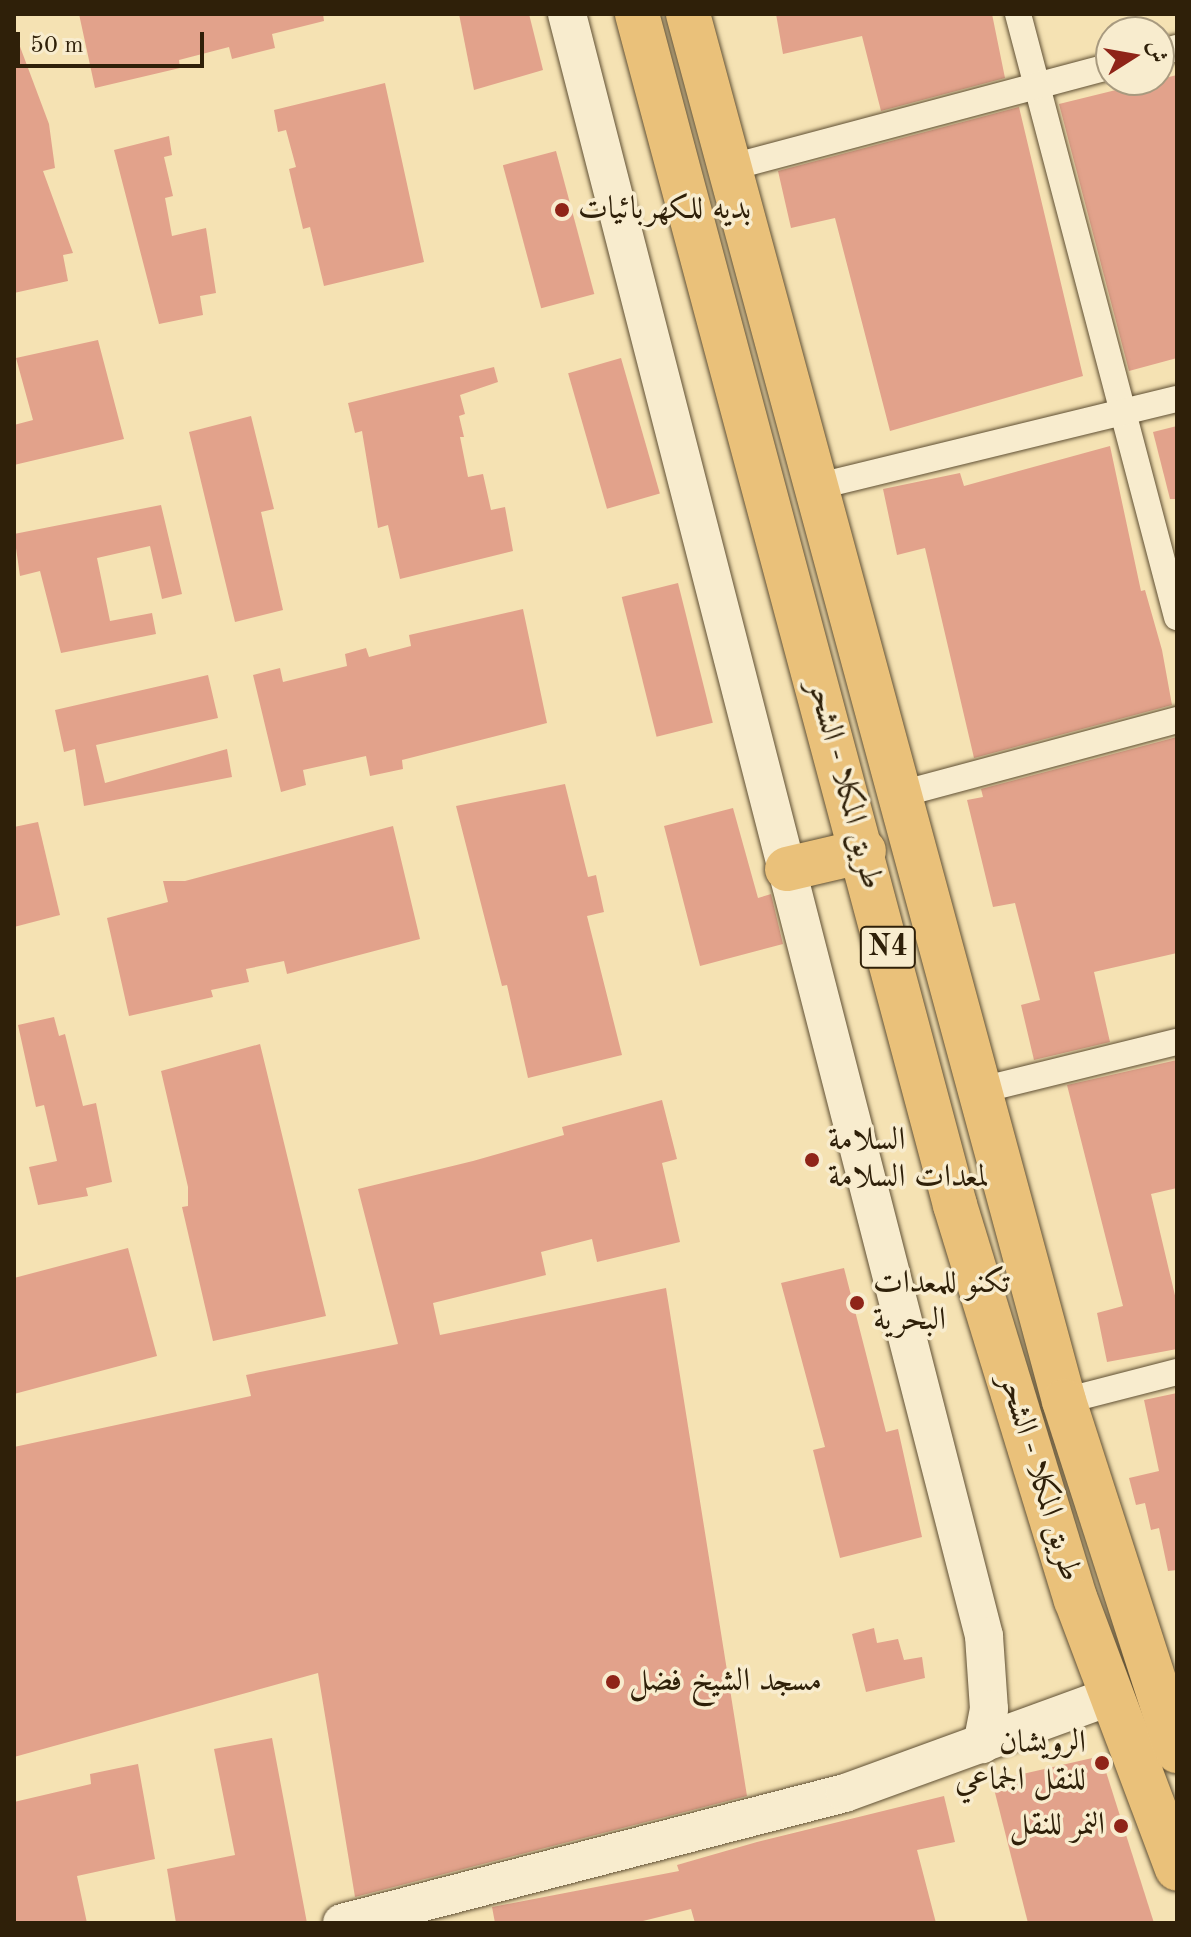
<!DOCTYPE html>
<meta charset="utf-8">
<style>
body{margin:0}
#map{position:relative;width:1191px;height:1937px;overflow:hidden;background:#f5e2b3;font-family:"Old Standard TT",Amiri,serif}
div>[style]{position:absolute}
.building>*{inset:0;background:#e2a28b;transform-origin:0 0}
.roads{filter:drop-shadow(0 0 2px #605034) drop-shadow(0 0 2px #605034)}
.street>*{height:26px;margin:-13px;padding:0 13px;transform-origin:13px;border-radius:13px;background:#f8ecce}
.secondary>*{height:38px;margin:-19px;padding:0 19px;transform-origin:19px;border-radius:19px;background:#f8ecce}
.highway>*{height:44px;margin:-22px;padding:0 22px;transform-origin:22px;border-radius:22px;background:#eac17a}
.dots>*{width:22px;height:22px;translate:-50% -50%;box-sizing:border-box;border:4px solid #f8ecce;border-radius:50%}
span{translate:-50% -50%;white-space:nowrap;text-align:center;line-height:1.15;-webkit-text-stroke:7px #f8ecce;paint-order:stroke}
.shield-label span{padding:2px 6px;background:#f8ecce;border:2px solid;border-radius:6px;-webkit-text-stroke-width:0}
.shield-label{font-size:30px;color:#2f2009;font-weight:700}
.poi-label{font-size:32px;color:#2f2009}
.left{translate:0 -50%;text-align:left}
.right{translate:-100% -50%;text-align:right}
.street-label{font-size:32px;color:#2f2009}
.frame{position:absolute;inset:0;border:16px solid #2f2009;pointer-events:none}
.north{position:absolute;left:1095px;top:16px;width:80px;height:80px;box-sizing:border-box;background:#f8ecce;border:2px solid #a89a7f;border-radius:50%;rotate:79deg;font-size:22px;font-weight:700;line-height:32px;text-align:center;color:#2f2009}
.north::after{content:'';display:block;margin:auto;width:28px;height:36px;background:#8f2418;clip-path:polygon(50% 0,100% 100%,50% 72%,0 100%)}
.scale{position:absolute;left:16px;top:32px;width:188px;height:36px;box-sizing:border-box;border:4px solid #2f2009;border-top:0;padding-left:10px;font-size:24px;line-height:28px;white-space:nowrap;color:#2f2009;-webkit-text-stroke:6px #f8ecce;paint-order:stroke}
</style>
<div id="map">
<div class="building">
<div style="clip-path:polygon(79px 14px,323px 14px,324px 21px,272px 34px,275px 48px,232px 59px,229px 47px,179px 60px,180px 68px,95px 88px)"></div>
<div style="clip-path:polygon(459px 14px,529px 14px,543px 70px,474px 90px)"></div>
<div style="clip-path:polygon(776px 14px,992px 14px,1005px 78px,881px 111px,862px 36px,783px 54px)"></div>
<div style="clip-path:polygon(16px 36px,49px 124px,55px 168px,43px 171px,73px 253px,63px 255px,68px 281px,14px 293px)"></div>
<div style="clip-path:polygon(1177px 75px,1177px 358px,1129px 371px,1059px 104px)"></div>
<div style="clip-path:polygon(385px 83px,424px 262px,324px 286px,310px 227px,303px 229px,294px 191px,289px 169px,296px 167px,286px 130px,278px 132px,274px 110px)"></div>
<div style="clip-path:polygon(1019px 107px,1083px 376px,890px 431px,835px 218px,791px 228px,778px 171px)"></div>
<div style="clip-path:polygon(169px 136px,172px 155px,164px 157px,173px 196px,165px 198px,172px 236px,206px 228px,216px 293px,200px 296px,203px 315px,159px 324px,114px 150px)"></div>
<div style="left:556px;top:151px;width:148px;height:55px;rotate:75deg"></div>
<div style="clip-path:polygon(98px 340px,124px 439px,14px 465px,14px 425px,33px 420px,16px 358px)"></div>
<div style="left:621px;top:358px;width:141px;height:55px;rotate:74deg"></div>
<div style="clip-path:polygon(494px 367px,498px 382px,460px 395px,465px 414px,459px 416px,464px 437px,460px 437px,468px 477px,483px 474px,491px 510px,505px 507px,513px 551px,400px 579px,388px 525px,378px 528px,362px 431px,355px 433px,348px 403px)"></div>
<div style="clip-path:polygon(251px 416px,274px 509px,261px 512px,283px 610px,235px 622px,189px 432px)"></div>
<div style="clip-path:polygon(1177px 426px,1177px 499px,1170px 499px,1153px 432px)"></div>
<div style="clip-path:polygon(1110px 446px,1141px 591px,1145px 590px,1162px 650px,1172px 705px,974px 758px,925px 548px,897px 555px,883px 489px,960px 473px,964px 486px)"></div>
<div style="clip-path:polygon(161px 505px,182px 594px,162px 599px,150px 546px,97px 558px,110px 621px,152px 613px,156px 634px,61px 653px,40px 571px,20px 576px,14px 534px)"></div>
<div style="left:678px;top:583px;width:144px;height:58px;rotate:76deg"></div>
<div style="clip-path:polygon(523px 609px,547px 723px,402px 760px,403px 769px,370px 776px,366px 756px,303px 770px,306px 785px,281px 792px,253px 675px,280px 668px,283px 682px,347px 666px,345px 654px,366px 648px,369px 657px,411px 646px,409px 635px)"></div>
<div style="clip-path:polygon(208px 675px,218px 718px,96px 745px,105px 783px,227px 749px,232px 777px,84px 806px,75px 749px,64px 752px,55px 710px)"></div>
<div style="clip-path:polygon(1177px 737px,1177px 953px,1094px 972px,1110px 1042px,1034px 1060px,1021px 1005px,1040px 1000px,1015px 903px,993px 907px,967px 800px,983px 797px,981px 789px)"></div>
<div style="clip-path:polygon(565px 784px,588px 877px,596px 875px,604px 912px,587px 916px,622px 1055px,528px 1078px,507px 985px,502px 986px,456px 806px)"></div>
<div style="clip-path:polygon(733px 808px,758px 898px,771px 894px,783px 944px,700px 966px,664px 826px)"></div>
<div style="clip-path:polygon(38px 822px,60px 915px,14px 927px,14px 827px)"></div>
<div style="clip-path:polygon(393px 826px,420px 939px,287px 974px,284px 961px,246px 969px,249px 982px,211px 990px,213px 997px,129px 1016px,107px 918px,168px 902px,163px 881px,185px 881px)"></div>
<div style="clip-path:polygon(54px 1017px,59px 1036px,65px 1034px,83px 1106px,96px 1103px,112px 1182px,86px 1188px,88px 1196px,38px 1205px,29px 1167px,57px 1161px,44px 1105px,36px 1107px,18px 1025px)"></div>
<div style="clip-path:polygon(260px 1044px,326px 1316px,213px 1341px,182px 1207px,188px 1206px,188px 1187px,161px 1071px)"></div>
<div style="clip-path:polygon(1177px 1060px,1177px 1188px,1151px 1194px,1177px 1304px,1177px 1349px,1107px 1362px,1097px 1313px,1123px 1306px,1067px 1085px)"></div>
<div style="clip-path:polygon(662px 1100px,677px 1159px,662px 1163px,680px 1242px,597px 1262px,592px 1239px,541px 1252px,546px 1275px,433px 1303px,440px 1335px,666px 1288px,747px 1796px,355px 1897px,318px 1673px,14px 1757px,14px 1447px,251px 1396px,246px 1375px,398px 1344px,358px 1189px,473px 1161px,564px 1135px,562px 1127px)"></div>
<div style="clip-path:polygon(128px 1248px,157px 1356px,14px 1394px,14px 1278px)"></div>
<div style="clip-path:polygon(844px 1268px,886px 1432px,898px 1429px,922px 1537px,840px 1558px,813px 1450px,825px 1447px,781px 1283px)"></div>
<div style="clip-path:polygon(1177px 1393px,1177px 1570px,1168px 1571px,1159px 1528px,1151px 1530px,1145px 1503px,1136px 1505px,1129px 1478px,1159px 1471px,1144px 1400px)"></div>
<div style="clip-path:polygon(874px 1628px,877px 1643px,898px 1639px,904px 1660px,922px 1657px,925px 1678px,866px 1692px,852px 1634px)"></div>
<div style="clip-path:polygon(272px 1738px,307px 1923px,176px 1923px,167px 1869px,235px 1855px,214px 1749px)"></div>
<div style="clip-path:polygon(1101px 1756px,1154px 1923px,1028px 1923px,992px 1781px)"></div>
<div style="clip-path:polygon(138px 1764px,155px 1859px,77px 1876px,87px 1923px,14px 1923px,14px 1802px,91px 1784px,90px 1774px)"></div>
<div style="clip-path:polygon(944px 1796px,955px 1842px,917px 1850px,936px 1923px,695px 1923px,691px 1909px,635px 1923px,495px 1923px,492px 1907px,679px 1871px,677px 1865px,757px 1842px)"></div>
</div>
<div class="roads">
<div class="street">
<div style="left:1018px;top:14px;width:624px;rotate:75.23deg"></div>
<div style="left:1159px;top:53px;width:19px;rotate:-16deg"></div>
<div style="left:728px;top:168px;width:396px;rotate:-14.9deg"></div>
<div style="left:819px;top:486px;width:368px;rotate:-13.7deg"></div>
<div style="left:901px;top:794px;width:286px;rotate:-15deg"></div>
<div style="left:981px;top:1090px;width:202px;rotate:-13.8deg"></div>
<div style="left:1064px;top:1401px;width:117px;rotate:-14.4deg"></div>
</div>
<div class="secondary">
<div style="left:567px;top:14px;width:1675px;rotate:75.58deg"></div>
<div style="left:984px;top:1636px;width:73px;rotate:86.1deg"></div>
<div style="left:989px;top:1709px;width:36px;rotate:101deg"></div>
<div style="left:342px;top:1923px;width:520px;rotate:-14.49deg"></div>
<div style="left:845px;top:1793px;width:284px;rotate:-20deg"></div>
</div>
<div class="highway">
<div style="left:637px;top:14px;width:1233px;rotate:75.05deg"></div>
<div style="left:955px;top:1205px;width:413px;rotate:73deg"></div>
<div style="left:1076px;top:1600px;width:287px;rotate:69.4deg"></div>
<div style="left:688px;top:14px;width:1437px;rotate:74.83deg"></div>
<div style="left:1064px;top:1401px;width:368px;rotate:72.1deg"></div>
<div style="left:787px;top:869px;width:79px;rotate:-13.2deg"></div>
</div>
</div>
<div class="dots">
<div style="left:562px;top:210px;background:#8f2418"></div>
<div style="left:812px;top:1160px;background:#8f2418"></div>
<div style="left:857px;top:1303px;background:#8f2418"></div>
<div style="left:613px;top:1682px;background:#8f2418"></div>
<div style="left:1102px;top:1763px;background:#8f2418"></div>
<div style="left:1121px;top:1826px;background:#8f2418"></div>
</div>
<div class="shield-label">
<span style="left:888px;top:947px">N4</span>
</div>
<div class="poi-label">
<span class="left" style="left:578px;top:210px">بديه للكهربائيات</span>
<span class="left" style="left:828px;top:1160px">السلامة<br>لمعدات السلامة</span>
<span class="left" style="left:873px;top:1303px">تكنو للمعدات<br>البحرية</span>
<span class="left" style="left:629px;top:1682px">مسجد الشيخ فضل</span>
<span class="right" style="left:1086px;top:1763px">الرويشان<br>للنقل الجماعي</span>
<span class="right" style="left:1105px;top:1826px">النمر للنقل</span>
</div>
<div class="street-label">
<span style="left:844px;top:785px;rotate:75deg">طريق المكلا - الشحر</span>
<span style="left:1039px;top:1478px;rotate:73deg">طريق المكلا - الشحر</span>
</div>
<div class="frame"></div>
<div class="north">ش</div>
<div class="scale">50 m</div>
</div>
